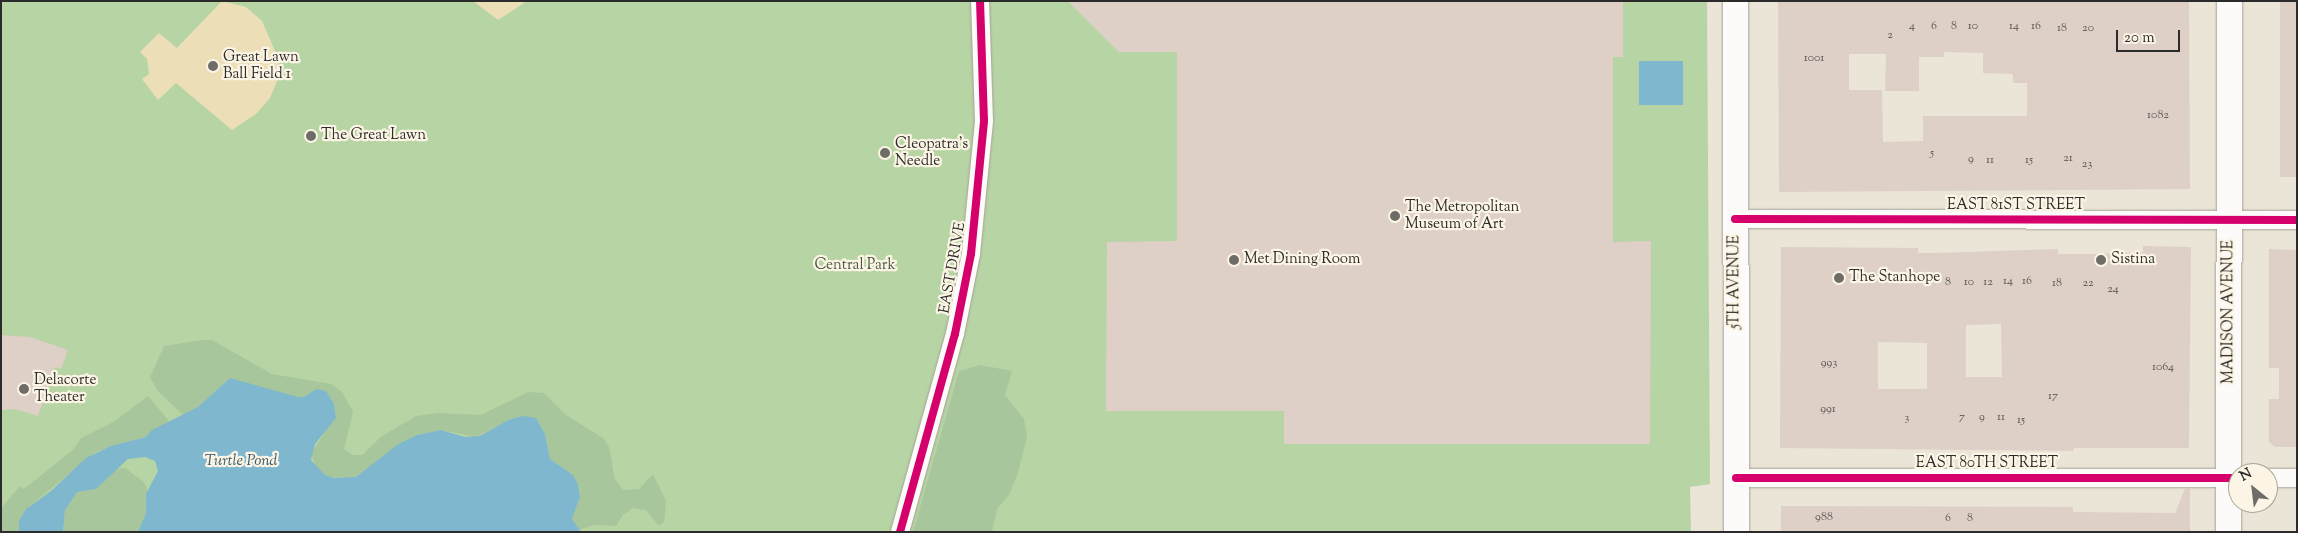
<!DOCTYPE html>
<style>
body{margin:0}
#map{position:relative;width:2298px;height:533px;overflow:hidden;background:#eae5d6;font-family:"Sorts Mill Goudy",serif}
div>[style]{position:absolute}
.green>*{inset:0;background:#b7d4a4}
.forest>*{inset:0;background:#a8c69b}
.sand>*{inset:0;background:#ecdfb7}
.water>*{inset:0;background:#7eb7ce;transform-origin:0 0}
.building>*{inset:0;background:#decfc7;transform-origin:0 0}
.roads{filter:drop-shadow(0 0 1px #a5a29a) drop-shadow(0 0 1px #a5a29a)}
.street>*{height:18px;margin:-9px;padding:0 9px;transform-origin:9px;border-radius:9px;background:#fcfbf9}
.secondary>*{height:25px;margin:-12.5px;padding:0 12.5px;transform-origin:12.5px;border-radius:12.5px;background:#fcfbf9}
.cycleway>*{height:8px;margin:-4px;padding:0 4px;transform-origin:4px;border-radius:4px;background:#d6006c}
.dots>*{width:14px;height:14px;translate:-50% -50%;box-sizing:border-box;border:2px solid #fcf5e5;border-radius:50%}
span{translate:-50% -50%;white-space:nowrap;text-align:center;line-height:1.15;-webkit-text-stroke:4.5px #fcf5e5;paint-order:stroke}
.number-label{font-size:12px;color:#595553}
.number-label span{-webkit-text-stroke-width:0}
.poi-label{font-size:15px;color:#2b2b2b}
.left{translate:0 -50%;text-align:left}
.street-label{font-size:15px;color:#2b2b2b}
.park-label{font-size:15px;color:#485a43}
.water-label{font-size:16px;color:#3a5b6b;font-style:italic}
.frame{position:absolute;inset:0;border:2px solid #2b2b2b;pointer-events:none}
.north{position:absolute;left:2228px;top:463px;width:50px;height:50px;box-sizing:border-box;background:#fcf5e5;border:1px solid #a8a49b;border-radius:50%;rotate:331deg;font-size:14px;font-weight:700;line-height:20px;text-align:center;color:#2b2b2b}
.north::after{content:'';display:block;margin:auto;width:18px;height:22px;background:#6e6c67;clip-path:polygon(50% 0,100% 100%,50% 72%,0 100%)}
.scale{position:absolute;left:2116px;top:30px;width:64px;height:22px;box-sizing:border-box;border:2px solid #2b2b2b;border-top:0;padding-left:6px;font-size:15px;line-height:18px;white-space:nowrap;color:#2b2b2b;-webkit-text-stroke:4px #fcf5e5;paint-order:stroke}
</style>
<div id="map">
<div class="green">
<div style="clip-path:polygon(1px 1px,1707px 1px,1710px 484px,1690px 487px,1691px 532px,1px 532px)"></div>
</div>
<div class="forest">
<div style="clip-path:polygon(203px 340px,212px 340px,272px 374px,331px 384px,342px 392px,353px 412px,344px 449px,353px 455px,362px 455px,382px 436px,416px 416px,438px 413px,481px 415px,528px 392px,544px 393px,566px 415px,603px 438px,609px 447px,615px 479px,623px 490px,639px 489px,653px 474px,666px 501px,664px 522px,659px 526px,646px 510px,633px 508px,623px 515px,616px 526px,594px 525px,579px 530px,572px 519px,580px 497px,579px 488px,573px 475px,550px 459px,545px 434px,536px 418px,508px 420px,476px 437px,441px 430px,417px 435px,397px 446px,356px 478px,327px 477px,316px 468px,311px 453px,336px 416px,334px 404px,313px 390px,304px 398px,293px 397px,230px 378px,198px 407px,183px 415px,158px 391px,150px 377px,164px 346px)"></div>
<div style="clip-path:polygon(980px 365px,1012px 371px,1005px 395px,1024px 419px,1027px 437px,1017px 476px,1009px 495px,997px 509px,992px 532px,913px 532px,959px 371px)"></div>
<div style="clip-path:polygon(148px 396px,169px 421px,146px 437px,96px 452px,26px 509px,19px 521px,19px 532px,1px 532px,1px 508px,20px 486px,24px 489px,74px 449px,81px 438px,115px 421px)"></div>
<div style="clip-path:polygon(125px 468px,144px 482px,148px 491px,146px 513px,138px 532px,63px 532px,65px 510px,71px 498px,77px 492px,96px 489px,116px 469px)"></div>
</div>
<div class="sand">
<div style="clip-path:polygon(222px 1px,246px 7px,262px 21px,278px 58px,278px 79px,270px 98px,257px 113px,232px 130px,176px 83px,158px 100px,142px 79px,149px 74px,147px 59px,140px 52px,159px 33px,177px 48px)"></div>
<div style="clip-path:polygon(473px 1px,527px 1px,498px 20px)"></div>
</div>
<div class="water">
<div style="left:1639px;top:61px;width:44px;height:44px"></div>
<div style="clip-path:polygon(230px 378px,298px 397px,304px 397px,316px 389px,326px 391px,334px 404px,336px 418px,315px 444px,311px 460px,325px 475px,334px 478px,356px 477px,397px 445px,417px 435px,441px 430px,465px 437px,480px 436px,508px 420px,523px 416px,536px 418px,545px 434px,550px 459px,573px 475px,578px 484px,580px 497px,572px 519px,581px 532px,138px 532px,146px 513px,146px 494px,158px 471px,155px 461px,145px 457px,128px 459px,96px 489px,77px 492px,65px 510px,63px 532px,19px 532px,19px 521px,26px 509px,51px 491px,86px 458px,111px 446px,146px 437px,152px 430px,198px 407px)"></div>
</div>
<div class="building">
<div style="clip-path:polygon(1068px 1px,1623px 1px,1623px 57px,1613px 57px,1613px 242px,1651px 241px,1650px 444px,1284px 444px,1284px 411px,1106px 411px,1107px 242px,1177px 241px,1177px 52px,1119px 52px)"></div>
<div style="clip-path:polygon(evenodd,1778px 1px,2189px 1px,2190px 189px,1779px 192px,1778px 1px,1944px 52px,1983px 53px,1983px 73px,2013px 74px,2013px 83px,2027px 83px,2027px 116px,1923px 116px,1923px 141px,1883px 142px,1882px 90px,1849px 90px,1849px 54px,1886px 54px,1885px 91px,1919px 91px,1919px 57px,1944px 57px,1944px 52px)"></div>
<div style="left:2280px;top:1px;width:17px;height:176px"></div>
<div style="clip-path:polygon(evenodd,2143px 246px,2191px 247px,2189px 448px,2074px 448px,2073px 451px,1780px 448px,1781px 247px,1918px 248px,1918px 253px,1938px 253px,2058px 249px,2058px 254px,2098px 254px,2143px 252px,2143px 246px,2001px 324px,2002px 377px,1966px 377px,1966px 325px,2001px 324px,2143px 246px,1878px 342px,1927px 343px,1927px 389px,1878px 389px,1878px 342px)"></div>
<div style="clip-path:polygon(2269px 249px,2297px 250px,2297px 447px,2275px 447px,2269px 442px,2269px 399px,2279px 399px,2279px 368px,2269px 368px)"></div>
<div style="clip-path:polygon(1px 335px,30px 337px,68px 350px,61px 369px,55px 367px,38px 416px,15px 409px,1px 410px)"></div>
<div style="clip-path:polygon(2185px 489px,2190px 489px,2190px 532px,1781px 532px,1781px 506px,2073px 507px,2073px 512px,2175px 513px)"></div>
</div>
<div class="roads">
<div class="street">
<div style="left:1735px;top:219px;width:562px;rotate:0.1deg"></div>
<div style="left:1736px;top:478px;width:502px"></div>
<div style="left:2268px;top:478px;width:29px"></div>
<div style="left:900px;top:532px;width:205px;rotate:-74.5deg"></div>
<div style="left:955px;top:334px;width:82px;rotate:-78.7deg"></div>
<div style="left:971px;top:254px;width:134px;rotate:-84.4deg"></div>
<div style="left:984px;top:121px;width:120px;rotate:-91.9deg"></div>
</div>
<div class="secondary">
<div style="left:1735px;top:1px;width:531px;rotate:89.89deg"></div>
<div style="left:2228px;top:532px;width:531px;rotate:-89.89deg"></div>
</div>
</div>
<div class="cycleway">
<div style="left:1735px;top:219px;width:562px;rotate:0.1deg"></div>
<div style="left:1736px;top:478px;width:502px"></div>
<div style="left:900px;top:532px;width:205px;rotate:-74.5deg"></div>
<div style="left:955px;top:334px;width:82px;rotate:-78.7deg"></div>
<div style="left:971px;top:254px;width:134px;rotate:-84.4deg"></div>
<div style="left:984px;top:121px;width:120px;rotate:-91.9deg"></div>
</div>
<div class="dots">
<div style="left:213px;top:66px;background:#6e6c67"></div>
<div style="left:311px;top:136px;background:#6e6c67"></div>
<div style="left:885px;top:153px;background:#6e6c67"></div>
<div style="left:1395px;top:216px;background:#6e6c67"></div>
<div style="left:1234px;top:260px;background:#6e6c67"></div>
<div style="left:2101px;top:260px;background:#6e6c67"></div>
<div style="left:1839px;top:278px;background:#6e6c67"></div>
<div style="left:24px;top:389px;background:#6e6c67"></div>
</div>
<div class="number-label">
<span style="left:1912px;top:27px">4</span>
<span style="left:1934px;top:27px">6</span>
<span style="left:1954px;top:27px">8</span>
<span style="left:1973px;top:27px">10</span>
<span style="left:2014px;top:27px">14</span>
<span style="left:2036px;top:27px">16</span>
<span style="left:2062px;top:29px">18</span>
<span style="left:2088px;top:29px">20</span>
<span style="left:1890px;top:36px">2</span>
<span style="left:1814px;top:59px">1001</span>
<span style="left:2158px;top:116px">1082</span>
<span style="left:1932px;top:154px">5</span>
<span style="left:2068px;top:159px">21</span>
<span style="left:1971px;top:160px">9</span>
<span style="left:1990px;top:161px">11</span>
<span style="left:2029px;top:161px">15</span>
<span style="left:2087px;top:165px">23</span>
<span style="left:2008px;top:282px">14</span>
<span style="left:2027px;top:282px">16</span>
<span style="left:1948px;top:283px">8</span>
<span style="left:1969px;top:283px">10</span>
<span style="left:1988px;top:283px">12</span>
<span style="left:2057px;top:284px">18</span>
<span style="left:2088px;top:284px">22</span>
<span style="left:2113px;top:290px">24</span>
<span style="left:1829px;top:364px">993</span>
<span style="left:2163px;top:368px">1064</span>
<span style="left:2053px;top:397px">17</span>
<span style="left:1828px;top:410px">991</span>
<span style="left:1962px;top:418px">7</span>
<span style="left:1982px;top:418px">9</span>
<span style="left:2001px;top:418px">11</span>
<span style="left:1907px;top:419px">3</span>
<span style="left:2021px;top:421px">15</span>
<span style="left:1824px;top:518px">988</span>
<span style="left:1948px;top:519px">6</span>
<span style="left:1970px;top:519px">8</span>
</div>
<div class="poi-label">
<span class="left" style="left:223px;top:66px">Great Lawn<br>Ball Field 1</span>
<span class="left" style="left:321px;top:136px">The Great Lawn</span>
<span class="left" style="left:895px;top:153px">Cleopatra's<br>Needle</span>
<span class="left" style="left:1405px;top:216px">The Metropolitan<br>Museum of Art</span>
<span class="left" style="left:1244px;top:260px">Met Dining Room</span>
<span class="left" style="left:2111px;top:260px">Sistina</span>
<span class="left" style="left:1849px;top:278px">The Stanhope</span>
<span class="left" style="left:34px;top:389px">Delacorte<br>Theater</span>
</div>
<div class="street-label">
<span style="left:2016px;top:206px">EAST 81ST STREET</span>
<span style="left:953px;top:268px;rotate:-80deg">EAST DRIVE</span>
<span style="left:1735px;top:282px;rotate:-90deg">5TH AVENUE</span>
<span style="left:2229px;top:312px;rotate:-90deg">MADISON AVENUE</span>
<span style="left:1987px;top:464px">EAST 80TH STREET</span>
</div>
<div class="park-label">
<span style="left:855px;top:266px">Central Park</span>
</div>
<div class="water-label">
<span style="left:241px;top:462px">Turtle Pond</span>
</div>
<div class="frame"></div>
<div class="north">N</div>
<div class="scale">20 m</div>
</div>
